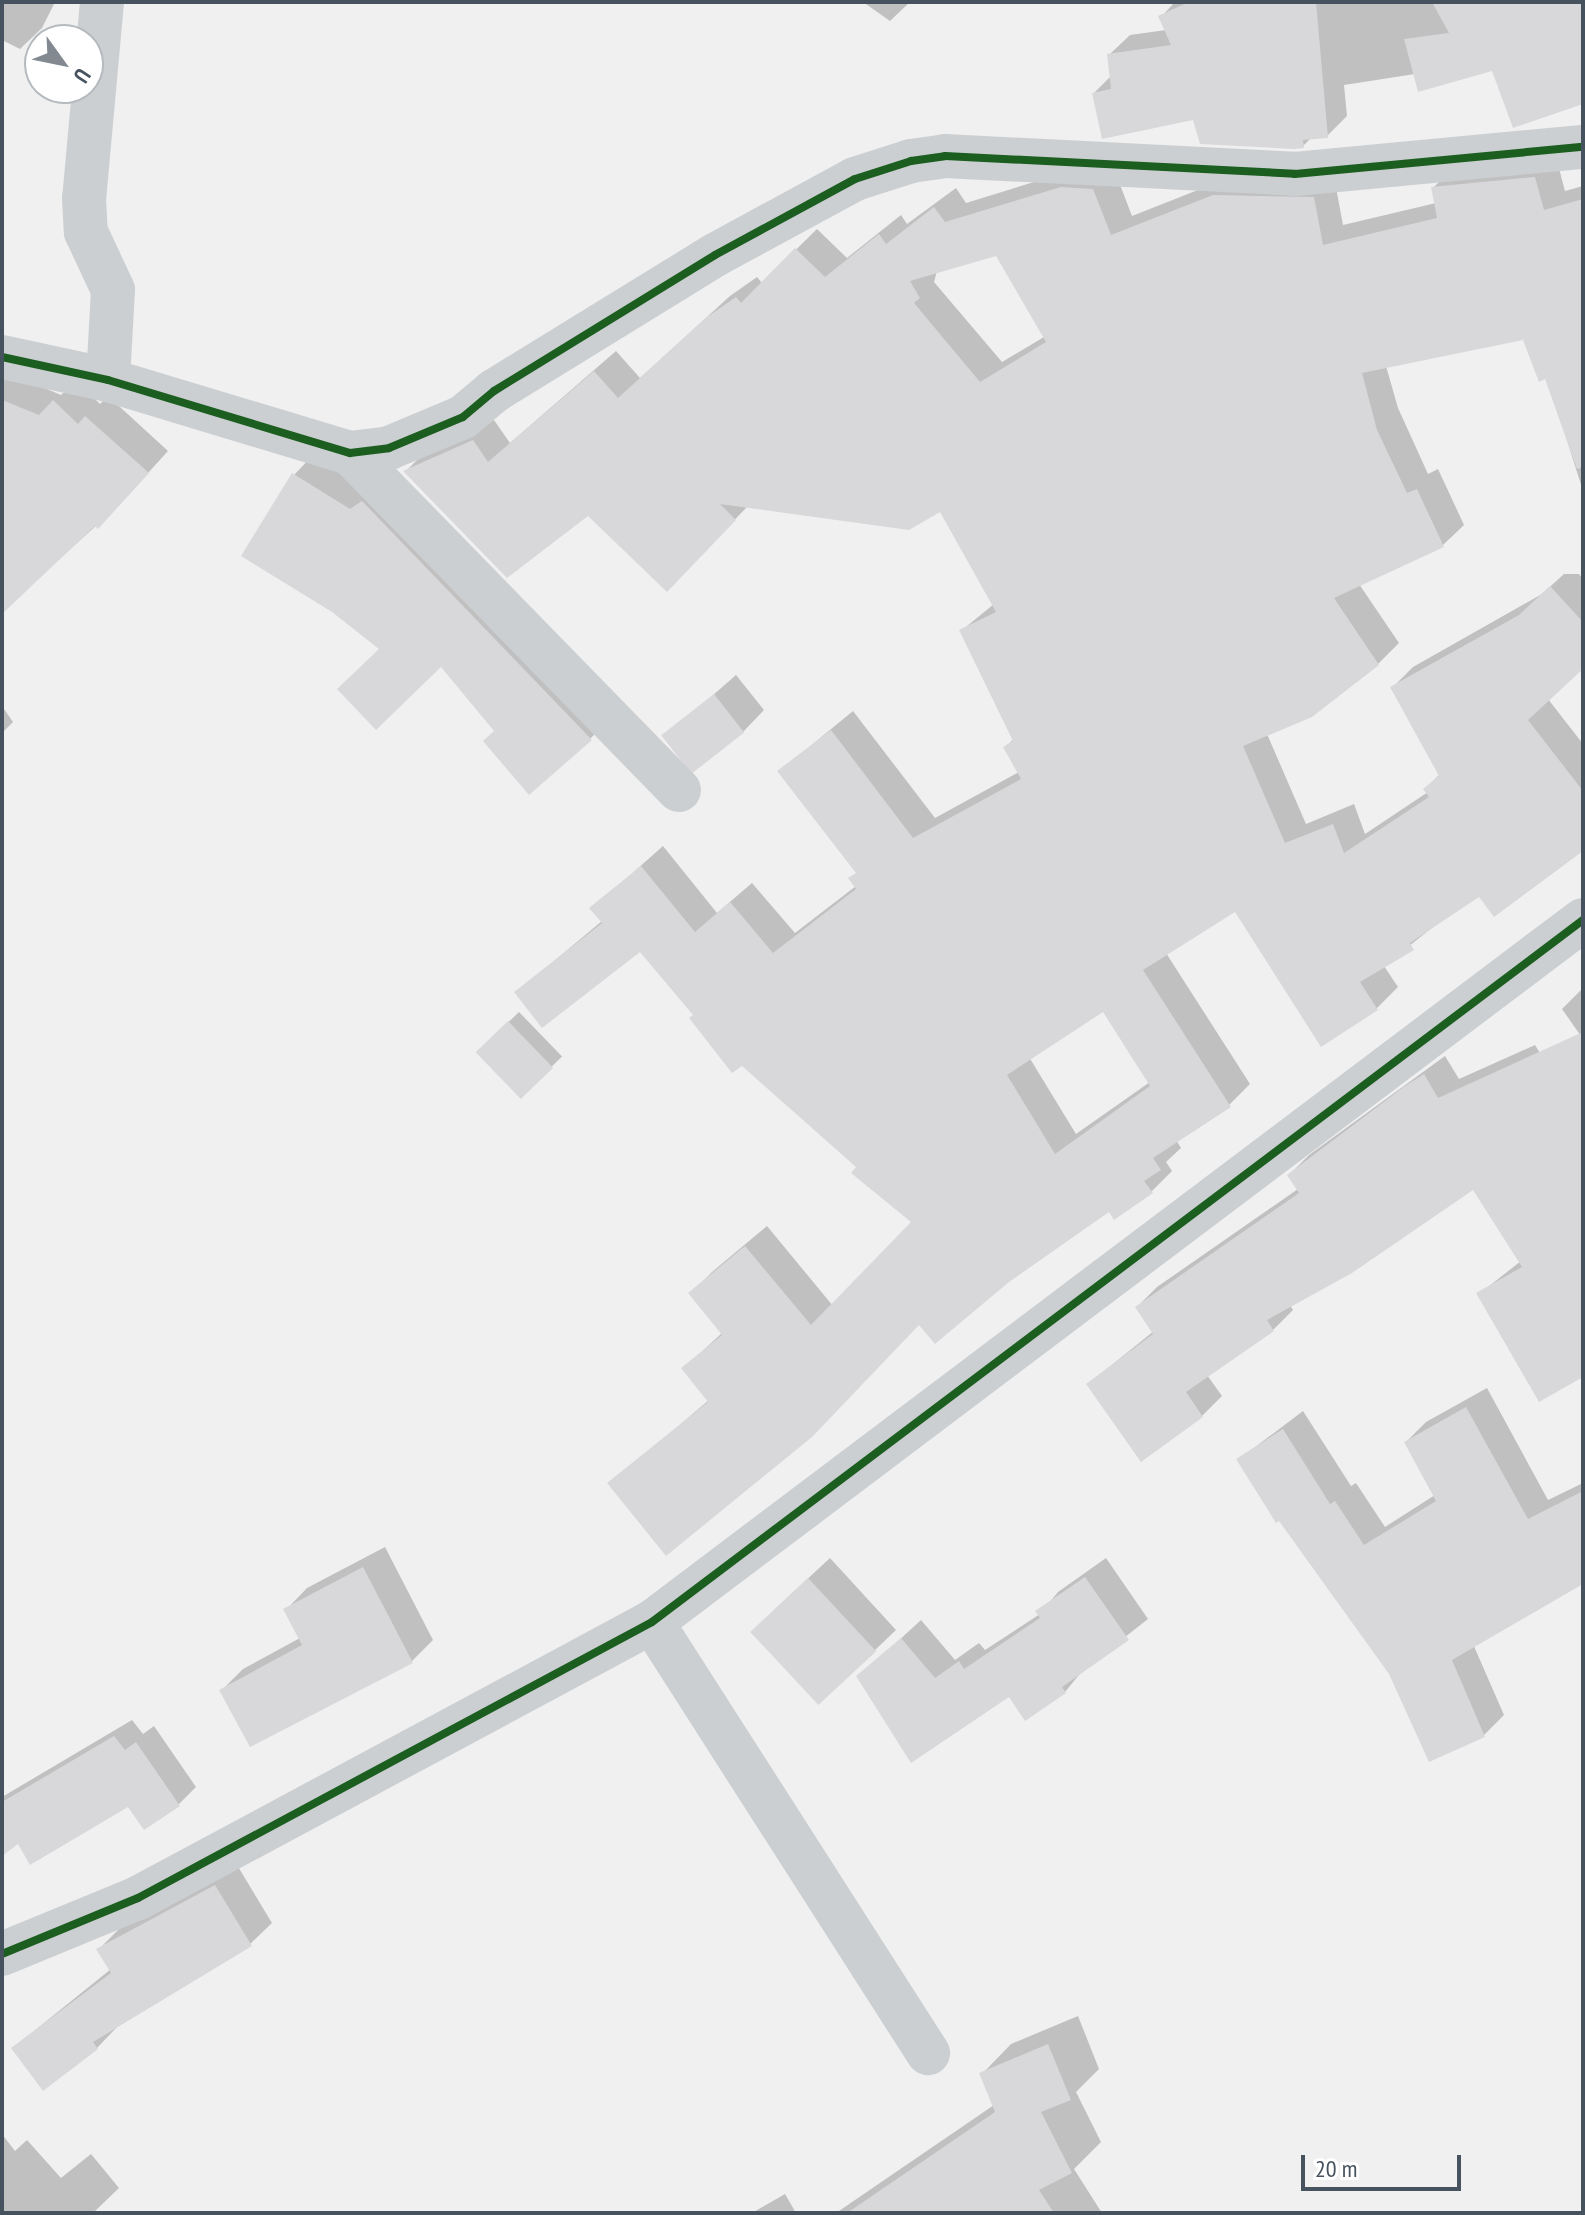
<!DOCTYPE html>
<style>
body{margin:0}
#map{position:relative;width:1585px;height:2215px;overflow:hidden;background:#f1f0f0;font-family:"PT Sans Narrow",sans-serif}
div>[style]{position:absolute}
.shadow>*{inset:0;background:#0003;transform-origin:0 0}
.building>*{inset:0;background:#d8d8da;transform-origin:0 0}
.street>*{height:44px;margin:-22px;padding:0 22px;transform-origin:22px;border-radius:22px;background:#cccfd1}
.cycleway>*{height:8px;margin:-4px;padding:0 4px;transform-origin:4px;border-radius:4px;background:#1b5e20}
span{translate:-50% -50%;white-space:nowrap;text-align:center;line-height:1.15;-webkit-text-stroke:7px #fff;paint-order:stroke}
.frame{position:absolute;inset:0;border:4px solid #46525e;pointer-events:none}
.north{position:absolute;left:24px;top:24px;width:80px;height:80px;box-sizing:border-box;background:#fff;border:2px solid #b5babf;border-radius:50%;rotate:123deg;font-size:22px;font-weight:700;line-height:32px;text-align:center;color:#46525e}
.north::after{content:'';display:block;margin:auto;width:28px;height:36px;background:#828991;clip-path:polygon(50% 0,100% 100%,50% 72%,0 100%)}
.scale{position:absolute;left:1301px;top:2155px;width:160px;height:36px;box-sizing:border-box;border:4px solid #46525e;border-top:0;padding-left:10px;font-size:24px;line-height:28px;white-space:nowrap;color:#46525e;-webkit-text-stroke:6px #fff;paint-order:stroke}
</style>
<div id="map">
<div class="shadow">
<div style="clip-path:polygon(2px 2px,55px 2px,42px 28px,20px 49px,2px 40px)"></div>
<div style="clip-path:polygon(863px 2px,910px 2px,890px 21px)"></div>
<div style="clip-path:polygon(1175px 2px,1583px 2px,1583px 101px,1493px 68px,1415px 74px,1344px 85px,1347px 116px,1327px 136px,1312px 137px,1303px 146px,1094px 93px,1111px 76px,1109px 55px,1130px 35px,1166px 30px,1161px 17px)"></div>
<div style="clip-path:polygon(evenodd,1556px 157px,1565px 191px,1583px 186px,1583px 491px,1547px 377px,1524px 338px,1386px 366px,1398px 408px,1428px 474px,1438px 469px,1464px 525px,1443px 545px,1359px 584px,1399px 643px,1378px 664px,1267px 734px,1306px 824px,1354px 804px,1365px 834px,1428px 792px,1425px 789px,1440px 774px,1393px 687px,1413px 667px,1542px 594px,1564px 574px,1579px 574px,1583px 579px,1583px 667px,1548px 699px,1583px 744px,1583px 848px,1480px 894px,1433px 927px,1384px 966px,1398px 987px,1377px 1008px,1322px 1044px,1235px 910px,1166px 953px,1250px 1084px,1229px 1105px,1176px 1140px,1181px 1148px,1166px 1162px,1172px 1171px,1151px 1192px,1110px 1210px,920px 1322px,610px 1484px,709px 1400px,684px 1368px,722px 1333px,691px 1293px,712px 1272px,767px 1226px,833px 1306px,914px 1222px,696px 1014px,640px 949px,517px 992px,602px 921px,592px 909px,663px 846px,717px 913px,752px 883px,795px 933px,856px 886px,857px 872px,780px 771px,853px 711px,935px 818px,1019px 772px,1005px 747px,1014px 739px,961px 631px,994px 604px,940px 509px,748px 506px,667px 589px,588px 513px,406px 471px,426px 451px,494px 420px,510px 443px,616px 351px,640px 378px,730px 296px,757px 277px,762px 283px,817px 229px,847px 258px,901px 215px,907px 224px,956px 188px,966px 203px,1083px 167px,1114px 169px,1132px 216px,1236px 175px,1334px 177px,1343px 225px,1436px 203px,1433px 188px,1454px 167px,1556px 157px,997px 254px,1044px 337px,1002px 362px,934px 282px,937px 271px,997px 254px,1556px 157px,1103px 1009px,1150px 1082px,1076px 1134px,1029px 1057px,1103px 1009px)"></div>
<div style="clip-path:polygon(2px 370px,61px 395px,76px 380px,100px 404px,108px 396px,168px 451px,119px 505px,2px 611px)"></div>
<div style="clip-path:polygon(313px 455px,371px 491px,609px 719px,590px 739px,496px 730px,441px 664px,381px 649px,294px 475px)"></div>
<div style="clip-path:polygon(736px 675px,764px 710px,743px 732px,665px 737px)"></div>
<div style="clip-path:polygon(2px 706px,13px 722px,2px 733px)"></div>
<div style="clip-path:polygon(1583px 988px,1583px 1039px,1562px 1009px)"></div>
<div style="left:519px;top:1012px;width:62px;height:57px;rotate:46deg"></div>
<div style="clip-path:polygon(1535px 1045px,1583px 1123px,1583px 1374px,1479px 1294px,1521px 1261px,1474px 1187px,1290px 1305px,1293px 1310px,1273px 1330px,1207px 1375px,1222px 1396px,1202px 1416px,1088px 1384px,1154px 1331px,1137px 1307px,1157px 1287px,1298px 1189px,1289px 1175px,1309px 1155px,1445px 1056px,1459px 1079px)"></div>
<div style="clip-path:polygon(1487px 1388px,1548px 1500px,1583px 1483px,1583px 1582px,1473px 1644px,1504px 1715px,1484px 1735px,1391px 1673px,1238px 1460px,1303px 1411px,1351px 1486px,1356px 1483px,1385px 1527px,1435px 1495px,1406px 1442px,1426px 1422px)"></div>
<div style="clip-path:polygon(385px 1547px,433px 1640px,412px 1661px,221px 1691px,243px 1669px,300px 1638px,286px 1610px,307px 1588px)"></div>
<div style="clip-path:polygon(830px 1558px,896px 1630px,874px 1651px,774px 1610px)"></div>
<div style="clip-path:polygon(1106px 1558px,1148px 1619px,1083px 1670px,1065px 1692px,1010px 1694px,859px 1677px,921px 1620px,955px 1660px,979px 1643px,985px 1650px,1040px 1614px,1058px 1592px)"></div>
<div style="clip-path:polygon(132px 1720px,143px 1734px,154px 1726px,196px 1787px,179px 1804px,128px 1804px,19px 1841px,2px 1854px,2px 1797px)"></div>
<div style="clip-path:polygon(237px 1865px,272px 1923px,250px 1944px,118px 2026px,97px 2048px,13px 2048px,111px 1969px,99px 1949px,120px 1928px)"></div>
<div style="clip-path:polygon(1078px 2016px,1099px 2069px,1076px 2092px,1101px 2142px,1074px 2169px,1102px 2213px,836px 2213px,994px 2105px,982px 2074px,1011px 2044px)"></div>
<div style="clip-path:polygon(2px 2134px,15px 2151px,27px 2140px,61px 2178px,91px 2154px,119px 2188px,93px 2213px,2px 2213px)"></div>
<div style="clip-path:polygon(785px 2194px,796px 2213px,752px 2213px)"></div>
</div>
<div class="building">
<div style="clip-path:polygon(1189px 2px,1316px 2px,1328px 138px,1303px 140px,1304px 148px,1294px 149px,1200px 144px,1193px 120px,1102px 139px,1092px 93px,1111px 89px,1107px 54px,1171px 45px,1158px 16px)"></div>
<div style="clip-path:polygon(1432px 2px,1583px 2px,1583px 104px,1513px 128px,1492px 71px,1418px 92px,1404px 39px,1449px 33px)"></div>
<div style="clip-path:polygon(evenodd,1535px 177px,1544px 210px,1583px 199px,1583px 467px,1577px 469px,1545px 379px,1539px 382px,1523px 340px,1362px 373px,1377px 430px,1407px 493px,1417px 489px,1444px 547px,1334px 598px,1379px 665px,1312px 717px,1243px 746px,1285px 843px,1333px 824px,1344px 853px,1429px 797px,1423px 789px,1439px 776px,1390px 687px,1519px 615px,1550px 586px,1583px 622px,1583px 669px,1528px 720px,1583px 791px,1583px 851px,1494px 917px,1479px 897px,1410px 943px,1414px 950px,1360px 982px,1378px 1010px,1321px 1047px,1235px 912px,1143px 970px,1231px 1107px,1153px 1158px,1161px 1170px,1144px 1181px,1153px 1193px,1114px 1220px,1109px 1212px,1009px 1282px,935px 1344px,919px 1325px,812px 1437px,666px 1556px,607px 1483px,708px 1402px,681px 1368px,722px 1335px,688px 1293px,745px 1246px,811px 1325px,911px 1222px,851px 1173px,856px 1167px,742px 1066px,732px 1073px,689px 1018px,693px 1015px,640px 952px,542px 1028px,514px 992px,602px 923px,589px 908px,641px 866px,695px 932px,730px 902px,773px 953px,856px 889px,848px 878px,856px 873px,777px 771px,831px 730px,913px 838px,1021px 779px,1003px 747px,1013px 741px,959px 630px,996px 612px,940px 512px,909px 530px,720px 504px,736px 520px,667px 592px,588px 516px,507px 578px,403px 471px,473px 440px,488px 462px,594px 371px,618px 398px,707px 317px,736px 297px,741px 303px,795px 248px,825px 277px,879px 234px,886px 244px,934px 207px,945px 222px,1061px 187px,1093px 189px,1111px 235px,1213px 195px,1314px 197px,1323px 245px,1437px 218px,1431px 187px,1535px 177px,996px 256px,1046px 342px,980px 382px,914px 303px,920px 298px,910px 281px,996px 256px,1535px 177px,1103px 1012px,1150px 1086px,1055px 1154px,1007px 1075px,1103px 1012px)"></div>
<div style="clip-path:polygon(2px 400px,39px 415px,53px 400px,78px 424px,85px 416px,149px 473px,98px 529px,95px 526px,2px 614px)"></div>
<div style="clip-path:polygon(292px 473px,350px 509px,362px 501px,592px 740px,529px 795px,483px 741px,494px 731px,441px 667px,376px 730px,337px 689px,379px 649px,332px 612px,241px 556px)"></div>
<div style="left:714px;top:694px;width:49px;height:67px;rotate:52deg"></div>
<div style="left:508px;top:1021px;width:65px;height:45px;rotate:46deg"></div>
<div style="clip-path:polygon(1583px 1032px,1583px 1377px,1539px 1402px,1476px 1293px,1522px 1267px,1473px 1190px,1352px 1273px,1267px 1320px,1274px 1331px,1186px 1392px,1203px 1417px,1141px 1462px,1086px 1384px,1153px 1334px,1135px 1307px,1299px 1193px,1287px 1175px,1405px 1086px,1424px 1074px,1438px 1098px)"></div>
<div style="clip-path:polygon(1466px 1407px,1528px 1519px,1583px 1491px,1583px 1584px,1452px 1660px,1485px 1737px,1429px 1762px,1389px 1674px,1279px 1521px,1276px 1523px,1236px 1459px,1283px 1429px,1330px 1504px,1335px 1501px,1364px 1545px,1436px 1501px,1404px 1442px)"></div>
<div style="clip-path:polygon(363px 1567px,413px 1663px,250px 1747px,219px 1690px,302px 1645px,283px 1609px)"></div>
<div style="clip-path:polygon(1085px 1577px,1129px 1640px,1062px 1687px,1066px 1693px,1025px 1721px,1009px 1697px,911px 1763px,856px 1676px,901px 1638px,935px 1678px,959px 1661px,964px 1669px,1040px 1618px,1035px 1611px)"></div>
<div style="left:808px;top:1578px;width:100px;height:79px;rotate:47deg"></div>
<div style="clip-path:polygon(114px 1736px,125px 1750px,136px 1742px,180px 1806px,144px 1830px,128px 1807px,30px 1865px,18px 1844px,2px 1856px,2px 1802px)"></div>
<div style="clip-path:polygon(215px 1885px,252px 1946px,93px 2042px,98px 2049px,43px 2091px,11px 2048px,111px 1973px,96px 1949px)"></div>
<div style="clip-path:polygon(1048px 2044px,1071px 2100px,1041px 2112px,1072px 2173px,1039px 2190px,1054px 2213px,847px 2213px,995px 2112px,979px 2073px)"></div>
</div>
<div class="street">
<div style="left:102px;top:2px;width:197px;rotate:95.2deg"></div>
<div style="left:84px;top:198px;width:34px;rotate:87deg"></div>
<div style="left:86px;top:232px;width:64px;rotate:65deg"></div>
<div style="left:113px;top:290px;width:90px;rotate:93.2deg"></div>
<div style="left:2px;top:357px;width:108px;rotate:12.2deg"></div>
<div style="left:108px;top:380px;width:253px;rotate:16.8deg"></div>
<div style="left:350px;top:453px;width:39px;rotate:-7deg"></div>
<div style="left:389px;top:448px;width:80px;rotate:-22.7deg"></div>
<div style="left:463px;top:417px;width:40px;rotate:-40deg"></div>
<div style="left:494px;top:391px;width:259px;rotate:-31.6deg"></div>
<div style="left:715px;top:255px;width:159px;rotate:-28.5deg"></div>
<div style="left:855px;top:179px;width:59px;rotate:-17.8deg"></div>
<div style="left:911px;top:161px;width:34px;rotate:-8deg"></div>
<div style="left:945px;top:156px;width:350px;rotate:2.9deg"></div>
<div style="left:1295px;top:174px;width:289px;rotate:-5.4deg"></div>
<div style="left:350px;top:453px;width:471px;rotate:45.7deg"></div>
<div style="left:652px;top:1622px;width:512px;rotate:57.37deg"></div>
<div style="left:2px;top:1954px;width:147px;rotate:-22.4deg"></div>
<div style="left:138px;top:1898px;width:583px;rotate:-28.23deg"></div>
<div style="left:652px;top:1622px;width:1166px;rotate:-37.02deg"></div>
</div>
<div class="cycleway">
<div style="left:2px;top:357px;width:108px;rotate:12.2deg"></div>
<div style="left:108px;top:380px;width:253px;rotate:16.8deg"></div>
<div style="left:350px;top:453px;width:39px;rotate:-7deg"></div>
<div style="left:389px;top:448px;width:80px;rotate:-22.7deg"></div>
<div style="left:463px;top:417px;width:40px;rotate:-40deg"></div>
<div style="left:494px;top:391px;width:259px;rotate:-31.6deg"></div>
<div style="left:715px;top:255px;width:159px;rotate:-28.5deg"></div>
<div style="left:855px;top:179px;width:59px;rotate:-17.8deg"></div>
<div style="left:911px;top:161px;width:34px;rotate:-8deg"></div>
<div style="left:945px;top:156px;width:350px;rotate:2.9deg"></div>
<div style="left:1295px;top:174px;width:289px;rotate:-5.4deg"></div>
<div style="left:2px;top:1954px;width:147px;rotate:-22.4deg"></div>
<div style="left:138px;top:1898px;width:583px;rotate:-28.23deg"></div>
<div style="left:652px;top:1622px;width:1166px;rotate:-37.02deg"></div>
</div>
<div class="frame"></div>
<div class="north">U</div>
<div class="scale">20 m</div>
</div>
